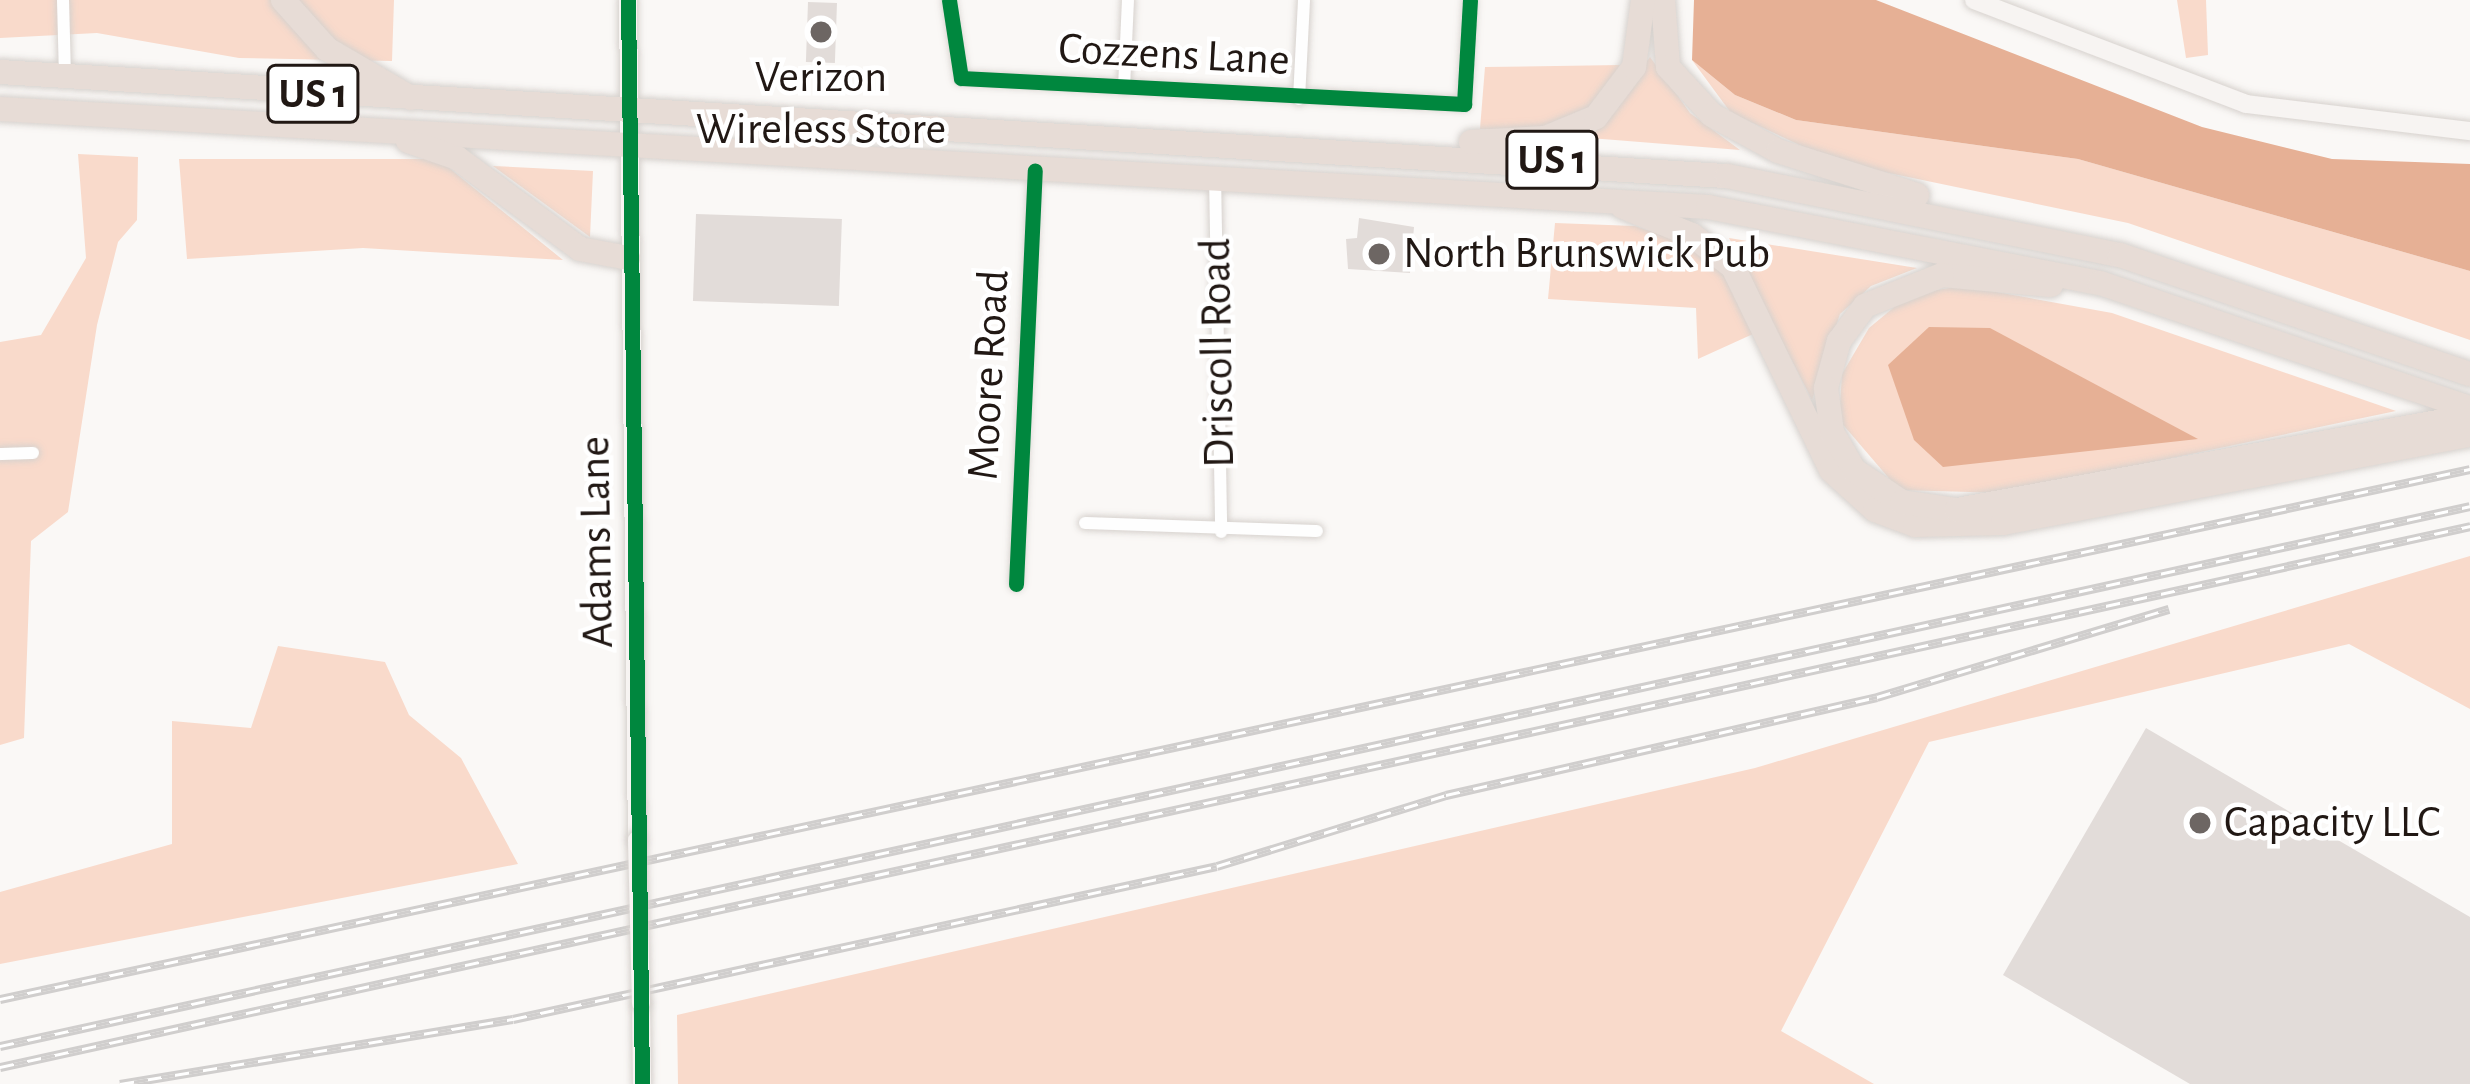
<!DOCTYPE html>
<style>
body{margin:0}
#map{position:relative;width:2470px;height:1084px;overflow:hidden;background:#faf8f6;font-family:"Alegreya Sans",sans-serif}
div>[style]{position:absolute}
.green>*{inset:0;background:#f9dacb}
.water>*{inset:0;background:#e6b095}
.building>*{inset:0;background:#e2dcd9;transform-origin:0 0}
.roads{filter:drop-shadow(0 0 3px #d7d2ce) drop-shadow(0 0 3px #d7d2ce)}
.street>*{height:12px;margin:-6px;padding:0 6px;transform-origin:6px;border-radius:6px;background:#fefefe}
.secondary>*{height:18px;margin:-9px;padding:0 9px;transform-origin:9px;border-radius:9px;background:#f7f4f2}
.highway>*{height:24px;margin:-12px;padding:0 12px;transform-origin:12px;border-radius:12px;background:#e7dcd6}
.rail>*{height:9px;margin-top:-4.5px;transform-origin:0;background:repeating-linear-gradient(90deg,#fff 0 14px,#d0cecd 0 28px);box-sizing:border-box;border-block:3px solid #d0cecd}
.bridges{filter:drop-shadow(0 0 3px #d7d2ce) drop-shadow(0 0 3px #d7d2ce)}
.secondary-bridge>*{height:18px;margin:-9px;padding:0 9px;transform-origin:9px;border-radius:9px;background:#f7f4f2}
.cycleway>*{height:15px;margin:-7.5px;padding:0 7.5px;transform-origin:7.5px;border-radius:7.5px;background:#00873e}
.dots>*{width:33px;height:33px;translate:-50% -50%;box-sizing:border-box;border:6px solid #fff;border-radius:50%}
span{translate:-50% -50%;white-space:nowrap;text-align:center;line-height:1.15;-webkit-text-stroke:9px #fff;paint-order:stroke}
.shield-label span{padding:3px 9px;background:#fff;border:3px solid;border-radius:9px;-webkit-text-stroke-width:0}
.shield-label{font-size:42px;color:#211814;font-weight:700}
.street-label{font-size:45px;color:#211814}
.poi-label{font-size:45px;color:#211814}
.left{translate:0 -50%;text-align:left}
</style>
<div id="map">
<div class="green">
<div style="clip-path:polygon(0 0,394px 0,392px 61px,239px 58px,97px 33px,0 38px)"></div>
<div style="clip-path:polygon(2177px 0,2206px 0,2208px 55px,2186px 58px)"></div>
<div style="clip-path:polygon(1650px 57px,1690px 113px,1740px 150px,1590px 138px)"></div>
<div style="clip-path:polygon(1692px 60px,1735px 95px,1796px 120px,2078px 159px,2470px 271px,2470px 340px,2128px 223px,1836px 162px,1731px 113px)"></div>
<div style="clip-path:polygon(1620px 65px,1598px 103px,1549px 129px,1480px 129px,1485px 67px)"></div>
<div style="clip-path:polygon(78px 154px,138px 157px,137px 220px,118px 242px,97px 325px,68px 512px,31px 541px,24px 738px,0 745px,0 342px,41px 335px,86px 258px)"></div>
<div style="clip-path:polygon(179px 159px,438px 159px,563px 260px,363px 248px,187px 259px)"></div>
<div style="clip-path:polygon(493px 166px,593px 171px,590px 237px)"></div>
<div style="clip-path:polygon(1555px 223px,1635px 226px,1695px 246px,1733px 283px,1753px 334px,1698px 359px,1696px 308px,1548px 299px)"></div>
<div style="clip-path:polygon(1729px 238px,1917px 268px,1871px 286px,1840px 314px,1812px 400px)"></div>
<div style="clip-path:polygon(1963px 286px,2112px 313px,2396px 411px,2005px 493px,1899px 490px,1839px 420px,1842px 374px,1869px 328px,1910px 294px)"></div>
<div style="clip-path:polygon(2470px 556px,2470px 709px,2349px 644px,1929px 742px,1781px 1031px,1874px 1084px,678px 1084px,677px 1015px,1755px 768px)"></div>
<div style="clip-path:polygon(278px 646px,385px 662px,409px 715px,461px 758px,518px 864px,0 964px,0 892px,172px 844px,172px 721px,251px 728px)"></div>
</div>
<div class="water">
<div style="clip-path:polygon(1694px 0,1876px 0,2202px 127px,2332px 159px,2470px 164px,2470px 271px,2078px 159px,1796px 120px,1735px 95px,1692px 60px)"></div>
<div style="clip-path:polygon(1929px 327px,1990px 328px,2198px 439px,1943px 467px,1914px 440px,1888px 365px)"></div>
</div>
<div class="building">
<div style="left:808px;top:2px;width:29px;height:60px;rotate:2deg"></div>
<div style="left:696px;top:214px;width:146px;height:87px;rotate:2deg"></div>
<div style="clip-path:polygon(1359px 218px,1414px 227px,1410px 273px,1348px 269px,1346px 239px,1357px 238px)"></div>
<div style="clip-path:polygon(2146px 728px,2470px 917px,2470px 1084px,2190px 1084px,2003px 975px)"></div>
</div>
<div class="roads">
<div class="street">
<div style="left:63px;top:0;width:75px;rotate:88.5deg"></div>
<div style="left:949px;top:0;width:79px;rotate:81.3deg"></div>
<div style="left:961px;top:78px;width:504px;rotate:2.96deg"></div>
<div style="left:1464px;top:104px;width:104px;rotate:-86.7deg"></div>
<div style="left:1124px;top:88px;width:88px;rotate:-87.4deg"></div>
<div style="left:1299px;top:99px;width:99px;rotate:-87.1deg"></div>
<div style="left:1215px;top:175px;width:357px;rotate:89deg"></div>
<div style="left:0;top:454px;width:33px;rotate:-2deg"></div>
<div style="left:1085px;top:523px;width:232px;rotate:2deg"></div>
<div style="left:1016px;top:584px;width:414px;rotate:-87.4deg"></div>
</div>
<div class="secondary">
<div style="left:628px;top:0;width:840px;rotate:89.39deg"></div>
<div style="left:1974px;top:0;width:291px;rotate:20.9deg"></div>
<div style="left:2246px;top:104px;width:226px;rotate:6.9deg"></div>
<div style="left:641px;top:1003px;width:81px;rotate:89.3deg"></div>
</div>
<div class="highway">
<div style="left:283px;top:0;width:66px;rotate:48.1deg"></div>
<div style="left:327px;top:49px;width:97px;rotate:30.3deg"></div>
<div style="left:1663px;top:0;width:67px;rotate:85.7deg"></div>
<div style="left:1668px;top:67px;width:65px;rotate:47.5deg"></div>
<div style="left:1712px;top:115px;width:75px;rotate:28.6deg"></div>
<div style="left:1778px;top:151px;width:146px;rotate:17.6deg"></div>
<div style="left:0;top:72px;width:1730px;rotate:3.45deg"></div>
<div style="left:1727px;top:176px;width:401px;rotate:11.4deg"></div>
<div style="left:2120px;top:255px;width:370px;rotate:18.8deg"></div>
<div style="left:0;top:109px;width:1711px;rotate:3.28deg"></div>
<div style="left:1708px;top:207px;width:399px;rotate:11deg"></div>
<div style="left:2100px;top:283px;width:391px;rotate:18.7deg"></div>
<div style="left:408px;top:141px;width:52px;rotate:19.1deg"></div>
<div style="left:457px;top:158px;width:153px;rotate:36.5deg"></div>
<div style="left:580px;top:249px;width:49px;rotate:10.6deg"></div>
<div style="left:1471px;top:142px;width:74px;rotate:-3.1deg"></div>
<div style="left:1545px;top:138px;width:55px;rotate:-22.4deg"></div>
<div style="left:1596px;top:117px;width:63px;rotate:-52.8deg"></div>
<div style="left:1634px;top:67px;width:68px;rotate:-82.3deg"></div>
<div style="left:1623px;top:207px;width:74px;rotate:22.1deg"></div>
<div style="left:1692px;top:235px;width:52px;rotate:38deg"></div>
<div style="left:1733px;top:267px;width:225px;rotate:64.2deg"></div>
<div style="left:1831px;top:470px;width:59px;rotate:42.3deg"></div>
<div style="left:1875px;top:510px;width:43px;rotate:20.6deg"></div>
<div style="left:1915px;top:525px;width:88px;rotate:-1.3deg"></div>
<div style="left:2003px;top:523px;width:475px;rotate:-10.7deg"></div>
<div style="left:2051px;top:285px;width:109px;rotate:-174.8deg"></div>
<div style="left:1942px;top:275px;width:83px;rotate:158.1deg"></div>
<div style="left:1865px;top:306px;width:44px;rotate:126.6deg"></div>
<div style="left:1839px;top:341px;width:49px;rotate:105.5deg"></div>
<div style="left:1826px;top:388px;width:44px;rotate:82.2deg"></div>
<div style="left:1832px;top:432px;width:44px;rotate:59.9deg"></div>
<div style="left:1854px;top:470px;width:58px;rotate:33.7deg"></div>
<div style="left:1902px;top:502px;width:56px;rotate:8.3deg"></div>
<div style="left:1957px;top:510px;width:522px;rotate:-10.38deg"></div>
</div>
</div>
<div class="rail">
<div style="left:0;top:999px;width:2526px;rotate:-12.11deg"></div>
<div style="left:0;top:1046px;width:2528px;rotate:-12.33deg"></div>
<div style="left:0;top:1067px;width:2529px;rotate:-12.35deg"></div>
<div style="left:120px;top:1084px;width:398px;rotate:-9.4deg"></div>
<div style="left:513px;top:1019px;width:720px;rotate:-12.26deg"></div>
<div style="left:1217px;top:866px;width:240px;rotate:-17.2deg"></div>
<div style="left:1446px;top:795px;width:442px;rotate:-12.8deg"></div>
<div style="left:1877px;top:697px;width:305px;rotate:-16.8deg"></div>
</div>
<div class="bridges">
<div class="secondary-bridge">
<div style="left:637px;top:840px;width:163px;rotate:88.6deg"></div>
</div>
</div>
<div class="cycleway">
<div style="left:628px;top:0;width:1084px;rotate:89.26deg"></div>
<div style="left:949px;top:0;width:79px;rotate:81.3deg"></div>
<div style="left:961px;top:78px;width:504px;rotate:2.96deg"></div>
<div style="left:1464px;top:104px;width:104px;rotate:-86.7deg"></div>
<div style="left:1016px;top:584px;width:414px;rotate:-87.4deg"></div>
</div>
<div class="dots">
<div style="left:821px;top:32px;background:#6d6663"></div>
<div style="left:1379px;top:254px;background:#6d6663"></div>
<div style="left:2200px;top:823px;background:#6d6663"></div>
</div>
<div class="shield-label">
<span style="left:313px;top:94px">US 1</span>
<span style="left:1552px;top:160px">US 1</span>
</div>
<div class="street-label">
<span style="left:1174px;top:55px;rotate:3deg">Cozzens Lane</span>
<span style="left:1218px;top:353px;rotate:-91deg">Driscoll Road</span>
<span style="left:989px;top:375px;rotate:-87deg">Moore Road</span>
<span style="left:597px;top:542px;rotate:-91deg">Adams Lane</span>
</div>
<div class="poi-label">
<span style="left:821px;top:104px">Verizon<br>Wireless Store</span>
<span class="left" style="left:1403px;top:254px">North Brunswick Pub</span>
<span class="left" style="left:2224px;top:823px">Capacity LLC</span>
</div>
</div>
